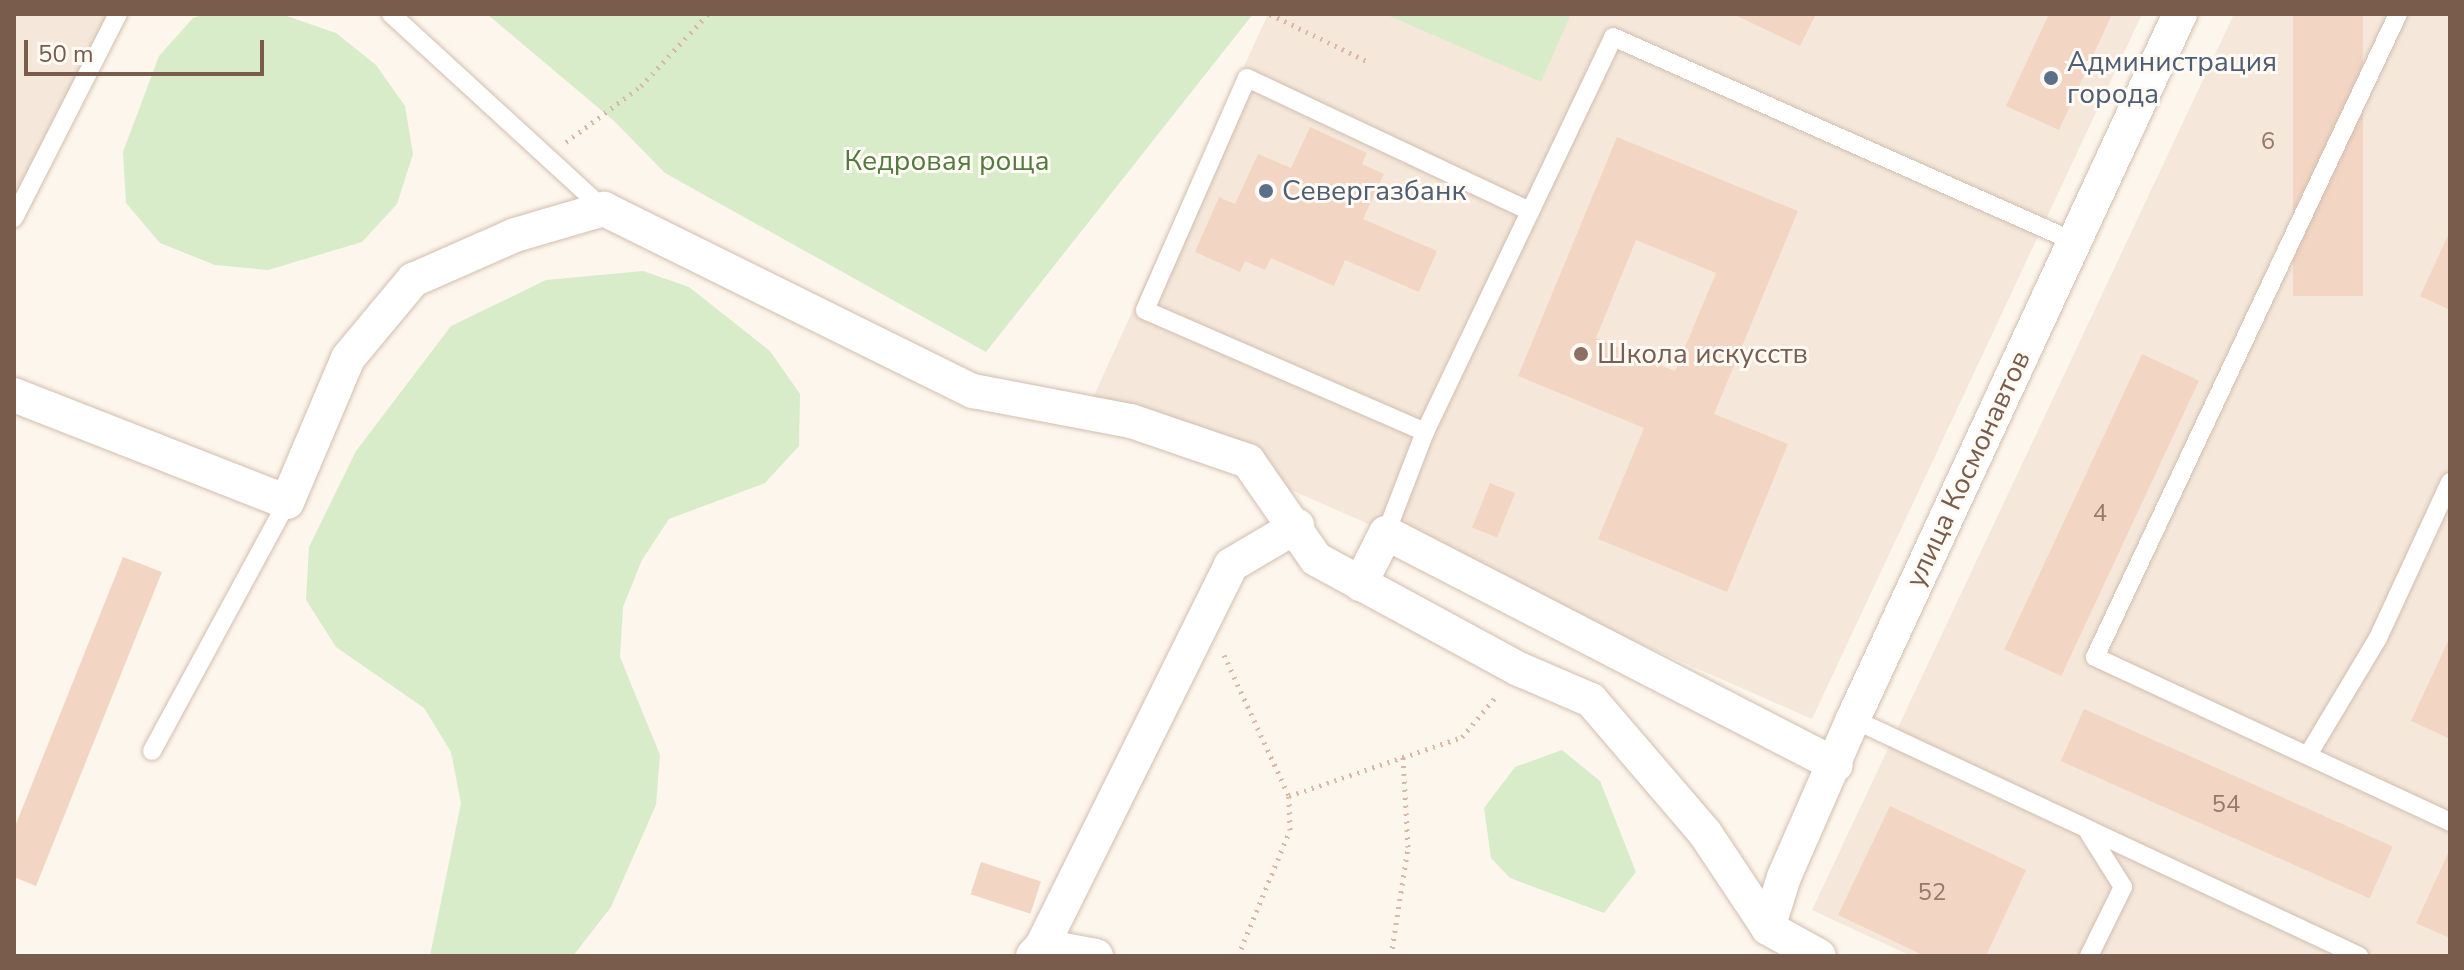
<!DOCTYPE html>
<meta charset="utf-8">
<style>
body{margin:0}
#map{position:relative;width:2464px;height:970px;overflow:hidden;background:#fdf6ec;font-family:"Nunito Sans",sans-serif}
div>[style]{position:absolute}
.residential>*{inset:0;background:#f5e8da}
.green>*{inset:0;background:#d8ecc9}
.building>*{inset:0;background:#f3d5c3;transform-origin:0 0}
.path>*{height:5px;margin-top:-2.5px;transform-origin:0;background:repeating-linear-gradient(90deg,#d9b8a5 0 2px,transparent 0 8px)}
.roads{filter:drop-shadow(0 0 2px #d1beb0) drop-shadow(0 0 2px #d1beb0)}
.lane>*{height:18px;margin:-9px;padding:0 9px;transform-origin:9px;border-radius:9px;background:#fff}
.street>*{height:34px;margin:-17px;padding:0 17px;transform-origin:17px;border-radius:17px;background:#fff}
.dots>*{width:22px;height:22px;translate:-50% -50%;box-sizing:border-box;border:4px solid #fffaf3;border-radius:50%}
span{translate:-50% -50%;white-space:nowrap;text-align:center;line-height:1.15;-webkit-text-stroke:6px #fffaf3;paint-order:stroke}
.number-label{font-size:24px;color:#987a6a}
.number-label span{-webkit-text-stroke-width:0}
.service-label{font-size:28px;color:#4e5e75}
.left{translate:0 -50%;text-align:left}
.park-label{font-size:28px;color:#537a41}
.education-label{font-size:28px;color:#785e54}
.street-label{font-size:28px;color:#7a5c4d}
.frame{position:absolute;inset:0;border:16px solid #7a5c4d;pointer-events:none}
.scale{position:absolute;left:24px;top:40px;width:240px;height:36px;box-sizing:border-box;border:4px solid #7a5c4d;border-top:0;padding-left:10px;font-size:24px;line-height:28px;white-space:nowrap;color:#7a5c4d;-webkit-text-stroke:6px #fffaf3;paint-order:stroke}
</style>
<div id="map">
<div class="residential">
<div style="clip-path:polygon(14px 14px,112px 14px,14px 229px)"></div>
<div style="clip-path:polygon(1268px 14px,2142px 14px,1812px 719px,1091px 402px)"></div>
<div style="clip-path:polygon(2234px 14px,2450px 14px,2450px 956px,1911px 956px,1812px 910px)"></div>
</div>
<div class="green">
<div style="clip-path:polygon(205px 14px,281px 14px,336px 33px,376px 65px,405px 106px,413px 154px,397px 204px,362px 242px,268px 270px,215px 265px,160px 243px,126px 203px,123px 152px,159px 56px,193px 18px)"></div>
<div style="clip-path:polygon(487px 14px,1253px 14px,986px 352px,665px 173px,614px 121px)"></div>
<div style="clip-path:polygon(1385px 14px,1571px 14px,1541px 82px)"></div>
<div style="clip-path:polygon(643px 271px,689px 287px,770px 351px,800px 394px,799px 446px,765px 483px,669px 519px,642px 560px,623px 607px,620px 657px,660px 755px,656px 805px,611px 907px,573px 956px,430px 956px,461px 803px,451px 752px,424px 708px,336px 647px,306px 600px,309px 547px,356px 451px,451px 326px,546px 280px)"></div>
<div style="clip-path:polygon(1562px 750px,1600px 781px,1636px 872px,1604px 913px,1510px 878px,1491px 858px,1484px 808px,1515px 767px)"></div>
</div>
<div class="building">
<div style="clip-path:polygon(1733px 14px,1816px 14px,1800px 46px)"></div>
<div style="clip-path:polygon(2049px 14px,2112px 14px,2059px 130px,2006px 106px)"></div>
<div style="left:2293px;top:14px;width:70px;height:282px"></div>
<div style="clip-path:polygon(1310px 127px,1367px 153px,1362px 164px,1384px 174px,1363px 219px,1437px 251px,1419px 292px,1345px 260px,1334px 286px,1271px 258px,1265px 270px,1245px 261px,1240px 272px,1195px 252px,1219px 197px,1235px 204px,1258px 154px,1291px 168px)"></div>
<div style="clip-path:polygon(evenodd,1617px 137px,1798px 211px,1714px 414px,1788px 444px,1727px 592px,1598px 539px,1644px 428px,1518px 376px,1617px 137px,1636px 240px,1716px 273px,1675px 371px,1596px 338px,1636px 240px)"></div>
<div style="clip-path:polygon(2450px 231px,2450px 310px,2420px 296px)"></div>
<div style="left:2142px;top:354px;width:63px;height:326px;rotate:25deg"></div>
<div style="left:1490px;top:483px;width:27px;height:48px;rotate:22deg"></div>
<div style="clip-path:polygon(123px 557px,162px 572px,36px 886px,14px 877px,14px 829px)"></div>
<div style="clip-path:polygon(2450px 637px,2450px 739px,2411px 721px)"></div>
<div style="left:2084px;top:709px;width:338px;height:57px;rotate:24deg"></div>
<div style="clip-path:polygon(1890px 806px,2026px 870px,1986px 956px,1925px 956px,1838px 915px)"></div>
<div style="clip-path:polygon(2450px 849px,2450px 938px,2416px 923px)"></div>
<div style="left:981px;top:862px;width:63px;height:34px;rotate:18deg"></div>
</div>
<div class="path">
<div style="left:1270px;top:14px;width:112px;rotate:25.9deg"></div>
<div style="left:566px;top:142px;width:94px;rotate:-36.7deg"></div>
<div style="left:641px;top:86px;width:98px;rotate:-47.1deg"></div>
<div style="left:1224px;top:655px;width:155px;rotate:65.3deg"></div>
<div style="left:1238px;top:956px;width:136px;rotate:-67.6deg"></div>
<div style="left:1290px;top:830px;width:34px;rotate:-92deg"></div>
<div style="left:1289px;top:796px;width:183px;rotate:-18.8deg"></div>
<div style="left:1462px;top:737px;width:56px;rotate:-50.1deg"></div>
<div style="left:1391px;top:956px;width:110px;rotate:-81.1deg"></div>
<div style="left:1408px;top:847px;width:90px;rotate:-93.2deg"></div>
</div>
<div class="roads">
<div class="lane">
<div style="left:391px;top:14px;width:289px;rotate:42.5deg"></div>
<div style="left:2398px;top:14px;width:711px;rotate:115.23deg"></div>
<div style="left:2095px;top:657px;width:391px;rotate:24.9deg"></div>
<div style="left:14px;top:218px;width:229px;rotate:-63deg"></div>
<div style="left:1425px;top:432px;width:305px;rotate:-156.5deg"></div>
<div style="left:1145px;top:310px;width:253px;rotate:-66.3deg"></div>
<div style="left:1247px;top:78px;width:313px;rotate:25.2deg"></div>
<div style="left:1386px;top:533px;width:108px;rotate:-68.9deg"></div>
<div style="left:1425px;top:432px;width:437px;rotate:-64.5deg"></div>
<div style="left:1613px;top:37px;width:503px;rotate:23.92deg"></div>
<div style="left:1853px;top:719px;width:559px;rotate:25.1deg"></div>
<div style="left:152px;top:751px;width:283px;rotate:-61.5deg"></div>
<div style="left:2308px;top:755px;width:136px;rotate:-59.1deg"></div>
<div style="left:2378px;top:638px;width:172px;rotate:-65.2deg"></div>
<div style="left:2089px;top:956px;width:77px;rotate:-63.8deg"></div>
<div style="left:2123px;top:887px;width:64px;rotate:-122.2deg"></div>
</div>
<div class="street">
<div style="left:14px;top:395px;width:293px;rotate:21.4deg"></div>
<div style="left:287px;top:502px;width:156px;rotate:-67deg"></div>
<div style="left:348px;top:358px;width:102px;rotate:-50.2deg"></div>
<div style="left:413px;top:280px;width:111px;rotate:-23.8deg"></div>
<div style="left:515px;top:235px;width:93px;rotate:-16.3deg"></div>
<div style="left:604px;top:209px;width:411px;rotate:26.3deg"></div>
<div style="left:973px;top:391px;width:161px;rotate:10.8deg"></div>
<div style="left:1131px;top:421px;width:124px;rotate:18.9deg"></div>
<div style="left:1248px;top:461px;width:119px;rotate:55.2deg"></div>
<div style="left:1316px;top:559px;width:231px;rotate:28.5deg"></div>
<div style="left:1519px;top:669px;width:78px;rotate:23.3deg"></div>
<div style="left:1591px;top:700px;width:175px;rotate:49.4deg"></div>
<div style="left:1705px;top:833px;width:114px;rotate:56.4deg"></div>
<div style="left:1768px;top:928px;width:58px;rotate:28.8deg"></div>
<div style="left:1360px;top:584px;width:57px;rotate:-63deg"></div>
<div style="left:1386px;top:533px;width:506px;rotate:27.27deg"></div>
<div style="left:1768px;top:928px;width:53px;rotate:-72.6deg"></div>
<div style="left:1784px;top:877px;width:172px;rotate:-66.4deg"></div>
<div style="left:1853px;top:719px;width:777px;rotate:-65.12deg"></div>
<div style="left:1042px;top:946px;width:425px;rotate:-63.6deg"></div>
<div style="left:1231px;top:565px;width:77px;rotate:-30.6deg"></div>
<div style="left:1033px;top:956px;width:13px;rotate:-48deg"></div>
<div style="left:1042px;top:946px;width:55px;rotate:10.5deg"></div>
</div>
</div>
<div class="dots">
<div style="left:2051px;top:78px;background:#5c6f8a"></div>
<div style="left:1266px;top:191px;background:#5c6f8a"></div>
<div style="left:1581px;top:354px;background:#8d6e63"></div>
</div>
<div class="number-label">
<span style="left:2268px;top:142px">6</span>
<span style="left:2100px;top:514px">4</span>
<span style="left:2226px;top:805px">54</span>
<span style="left:1932px;top:893px">52</span>
</div>
<div class="service-label">
<span class="left" style="left:2067px;top:78px">Администрация<br>города</span>
<span class="left" style="left:1282px;top:191px">Севергазбанк</span>
</div>
<div class="park-label">
<span style="left:947px;top:161px">Кедровая роща</span>
</div>
<div class="education-label">
<span class="left" style="left:1597px;top:354px">Школа искусcтв</span>
</div>
<div class="street-label">
<span style="left:1968px;top:469px;rotate:-65deg">улица Космонавтов</span>
</div>
<div class="frame"></div>
<div class="scale">50 m</div>
</div>
